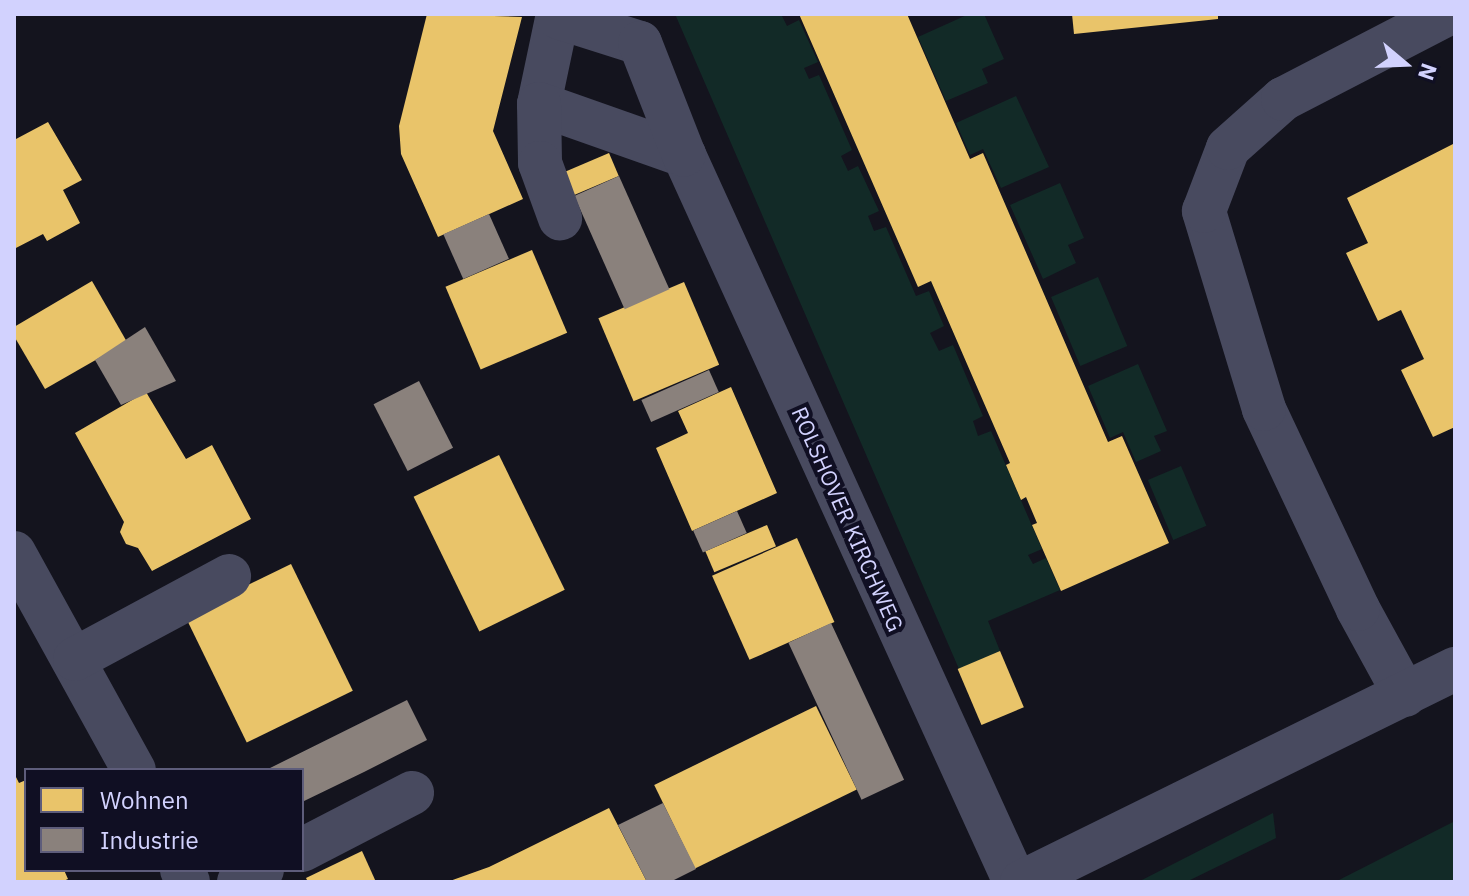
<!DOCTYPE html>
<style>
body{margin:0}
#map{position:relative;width:1469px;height:896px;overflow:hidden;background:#14141e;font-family:"IBM Plex Sans",sans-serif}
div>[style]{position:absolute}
.green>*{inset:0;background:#122a27;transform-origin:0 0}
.homes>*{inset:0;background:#e9c46a;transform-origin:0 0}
.industry>*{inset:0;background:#8a817c;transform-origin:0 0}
.minor>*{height:44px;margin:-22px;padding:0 22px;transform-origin:22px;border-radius:22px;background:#484a5f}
span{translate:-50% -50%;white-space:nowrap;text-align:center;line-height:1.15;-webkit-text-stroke:8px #100f23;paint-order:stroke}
.street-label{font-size:22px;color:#d2d2fe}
.frame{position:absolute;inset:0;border:16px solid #d2d2fe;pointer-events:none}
.legend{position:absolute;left:24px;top:768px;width:280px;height:104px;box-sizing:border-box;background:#100f23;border:2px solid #5e5d7b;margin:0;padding:10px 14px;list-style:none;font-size:24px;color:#d2d2fe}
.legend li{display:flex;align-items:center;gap:16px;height:40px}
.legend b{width:40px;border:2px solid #5e5d7b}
.north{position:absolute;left:1365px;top:24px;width:80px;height:80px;-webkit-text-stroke:6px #100f23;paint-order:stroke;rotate:109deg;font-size:22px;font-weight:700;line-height:32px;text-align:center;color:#d2d2fe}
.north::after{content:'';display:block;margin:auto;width:28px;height:36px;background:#d2d2fe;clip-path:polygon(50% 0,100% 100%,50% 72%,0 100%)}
</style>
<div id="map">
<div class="green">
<div style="clip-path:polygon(675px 14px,781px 14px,787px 26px,799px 20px,818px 62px,804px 68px,809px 79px,819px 75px,852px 150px,841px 156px,848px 171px,858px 166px,879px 211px,868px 216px,874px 231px,886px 227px,916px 296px,929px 291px,944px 326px,930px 333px,939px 351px,953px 345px,983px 416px,973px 421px,978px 436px,991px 431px,1042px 549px,1028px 555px,1033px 564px,1046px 558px,1060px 590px,988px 621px,1000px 651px,959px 669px)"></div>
<div style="clip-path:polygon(969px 14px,984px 14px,1004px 59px,982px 69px,988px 83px,946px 101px,918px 37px)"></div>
<div style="clip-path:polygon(1016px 96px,1049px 167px,1001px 188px,983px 149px,970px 155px,956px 123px)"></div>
<div style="clip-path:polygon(1060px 183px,1084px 238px,1068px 245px,1076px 263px,1043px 279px,1010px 205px)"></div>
<div style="left:1098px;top:277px;width:75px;height:51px;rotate:67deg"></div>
<div style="clip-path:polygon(1138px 364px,1167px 431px,1154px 436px,1161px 451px,1136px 462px,1123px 432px,1110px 438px,1088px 386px)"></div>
<div style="left:1181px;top:466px;width:65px;height:36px;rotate:67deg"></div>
<div style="clip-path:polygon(1273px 813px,1276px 838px,1186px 882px,1138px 882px)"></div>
<div style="clip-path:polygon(1455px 821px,1455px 882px,1335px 882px)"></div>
</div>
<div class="homes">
<div style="clip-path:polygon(427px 14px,522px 17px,493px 131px,523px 199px,438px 237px,401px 154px,399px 126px)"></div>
<div style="clip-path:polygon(799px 14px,907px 14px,970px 159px,983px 153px,1108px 442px,1122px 436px,1169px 543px,1061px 591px,1032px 525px,1037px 523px,1026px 497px,1021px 500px,1006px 465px,1010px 463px,931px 281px,918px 287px)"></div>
<div style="clip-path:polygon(1072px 14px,1218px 14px,1218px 19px,1074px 34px)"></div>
<div style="clip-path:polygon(48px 122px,82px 180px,63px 190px,80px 223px,47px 241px,43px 234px,14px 249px,14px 135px,16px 139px)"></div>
<div style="clip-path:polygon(1455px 143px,1455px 427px,1433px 437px,1401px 370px,1424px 359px,1401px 310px,1378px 321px,1346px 253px,1368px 243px,1347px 198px)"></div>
<div style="left:609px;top:153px;width:25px;height:49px;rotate:67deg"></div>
<div style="left:532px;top:250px;width:90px;height:94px;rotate:67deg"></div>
<div style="clip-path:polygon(92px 281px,127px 342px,45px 389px,14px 336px,14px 327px)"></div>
<div style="left:684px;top:282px;width:90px;height:93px;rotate:67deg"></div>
<div style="clip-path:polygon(731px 387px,777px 493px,692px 531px,656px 448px,688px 433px,678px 411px)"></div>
<div style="clip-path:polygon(146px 392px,186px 459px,212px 445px,251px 519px,152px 571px,138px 548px,126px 544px,120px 532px,124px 522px,75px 433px)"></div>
<div style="left:499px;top:455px;width:150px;height:95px;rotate:64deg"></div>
<div style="left:767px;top:525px;width:23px;height:67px;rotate:67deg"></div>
<div style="left:797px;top:538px;width:92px;height:93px;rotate:66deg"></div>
<div style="left:291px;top:564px;width:141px;height:118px;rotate:64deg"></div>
<div style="left:1000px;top:651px;width:61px;height:46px;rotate:67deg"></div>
<div style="left:816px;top:706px;width:93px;height:180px;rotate:64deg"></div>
<div style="clip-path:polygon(14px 773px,19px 783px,26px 780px,26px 870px,64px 870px,68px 879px,61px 882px,14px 882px)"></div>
<div style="clip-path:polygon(609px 808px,647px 882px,447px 882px,489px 867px)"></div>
<div style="clip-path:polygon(362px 851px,376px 882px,308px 882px,306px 878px)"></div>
</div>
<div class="industry">
<div style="left:619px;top:176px;width:124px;height:49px;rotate:66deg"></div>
<div style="left:489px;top:214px;width:49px;height:50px;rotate:66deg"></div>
<div style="clip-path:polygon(145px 327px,176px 381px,121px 405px,95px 360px)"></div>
<div style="left:709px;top:370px;width:24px;height:74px;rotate:66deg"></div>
<div style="left:419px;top:381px;width:75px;height:51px;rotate:63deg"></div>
<div style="left:737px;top:511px;width:24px;height:48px;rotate:66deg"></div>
<div style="left:831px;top:623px;width:173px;height:47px;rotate:65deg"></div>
<div style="clip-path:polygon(407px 700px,427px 740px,364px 772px,302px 802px,302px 770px,266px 770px)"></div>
<div style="clip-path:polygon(663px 803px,696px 869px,670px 882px,647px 882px,618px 825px)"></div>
</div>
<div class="minor">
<div style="left:558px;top:14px;width:92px;rotate:101.9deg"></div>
<div style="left:539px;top:104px;width:154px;rotate:19.4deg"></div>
<div style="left:684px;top:155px;width:799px;rotate:65.52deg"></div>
<div style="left:558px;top:17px;width:86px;rotate:17.6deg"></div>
<div style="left:640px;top:43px;width:120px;rotate:68.6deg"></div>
<div style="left:539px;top:104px;width:59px;rotate:89deg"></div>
<div style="left:540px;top:163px;width:59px;rotate:70deg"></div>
<div style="left:14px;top:553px;width:248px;rotate:61.1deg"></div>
<div style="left:75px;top:659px;width:175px;rotate:-28.3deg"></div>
<div style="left:1405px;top:695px;width:98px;rotate:-118.7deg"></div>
<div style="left:1358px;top:609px;width:221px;rotate:-115.2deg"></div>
<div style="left:1264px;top:409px;width:207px;rotate:-106.9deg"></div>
<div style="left:1204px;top:211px;width:67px;rotate:-69.1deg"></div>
<div style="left:1228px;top:148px;width:74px;rotate:-41.7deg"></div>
<div style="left:1283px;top:99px;width:185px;rotate:-27.4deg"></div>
<div style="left:302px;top:850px;width:124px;rotate:-27.4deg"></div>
<div style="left:182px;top:870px;width:13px;rotate:63deg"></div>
<div style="left:239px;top:882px;width:26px;rotate:-28deg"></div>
<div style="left:1022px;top:882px;width:483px;rotate:-26.2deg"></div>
</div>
<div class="street-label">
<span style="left:848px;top:519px;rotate:66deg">ROLSHOVER KIRCHWEG</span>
</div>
<div class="frame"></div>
<ul class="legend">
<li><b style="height:22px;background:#e9c46a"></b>Wohnen</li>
<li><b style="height:22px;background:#8a817c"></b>Industrie</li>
</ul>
<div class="north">N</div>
</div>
